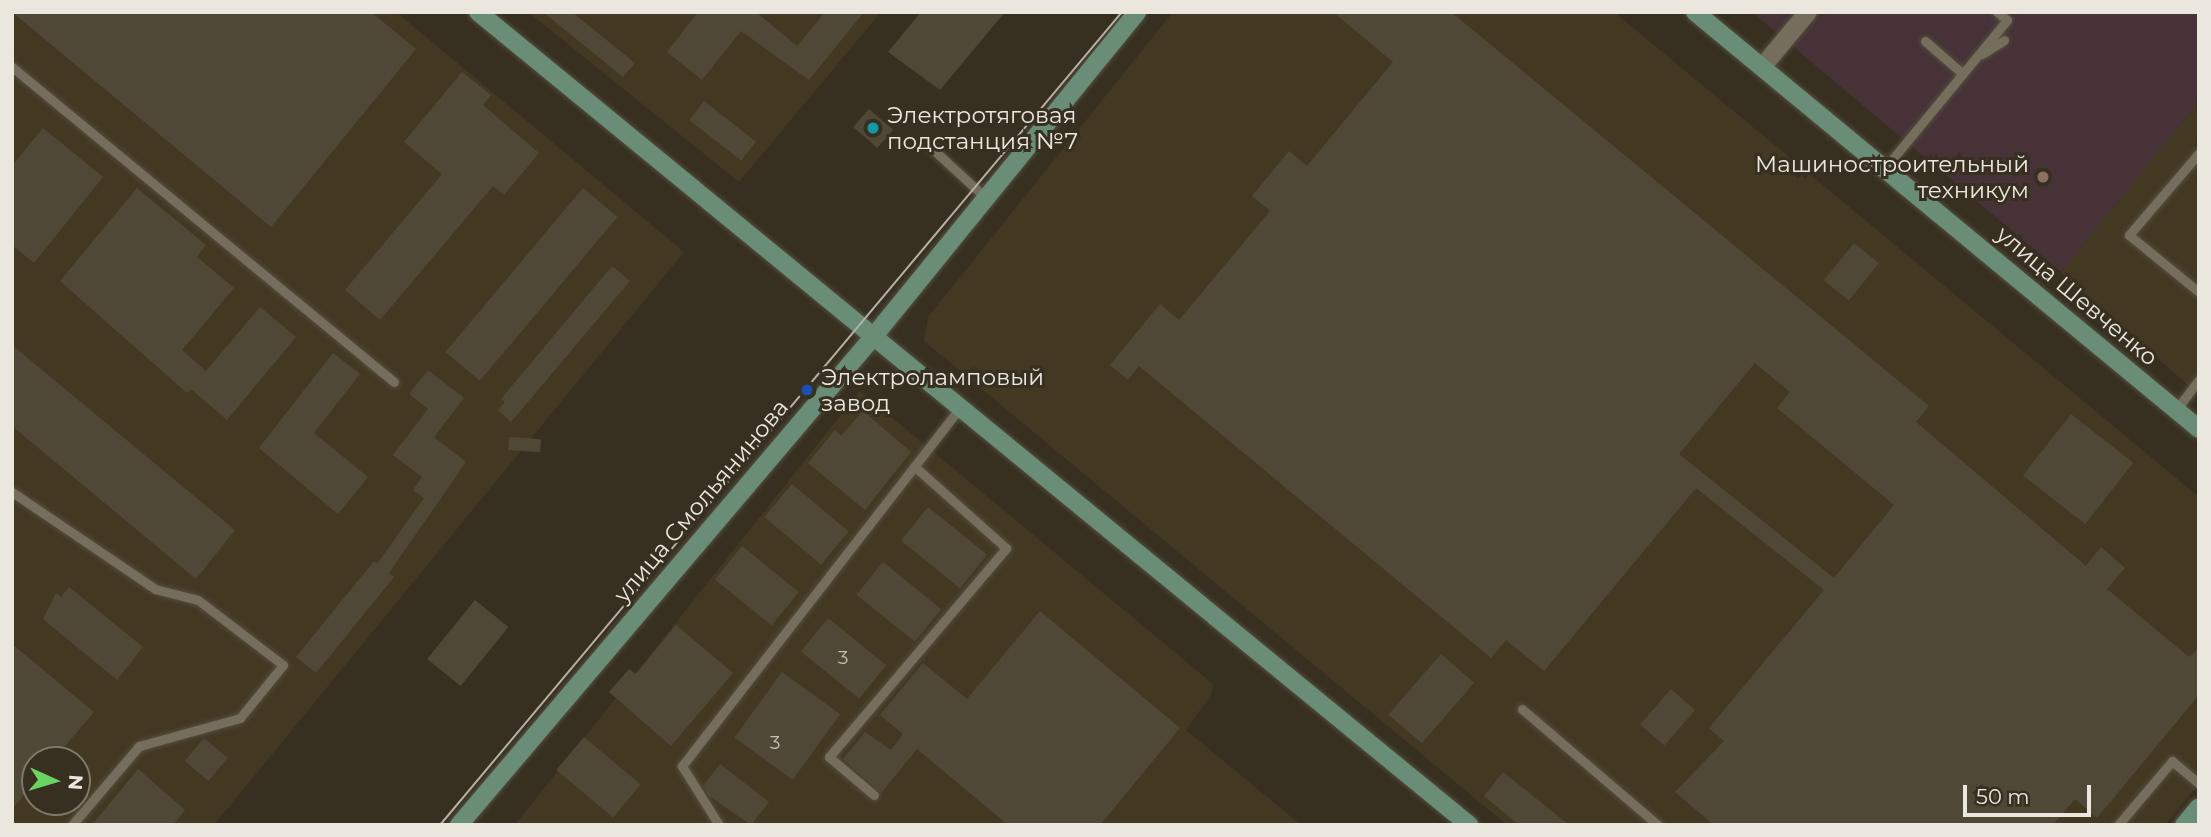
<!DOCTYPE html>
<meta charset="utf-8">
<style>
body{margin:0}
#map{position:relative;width:2211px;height:837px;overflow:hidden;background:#373020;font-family:Montserrat,sans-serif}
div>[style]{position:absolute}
.built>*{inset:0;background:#433923}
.education>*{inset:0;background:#463237}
.building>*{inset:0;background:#504837;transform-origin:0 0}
.roads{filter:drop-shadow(0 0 2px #544e40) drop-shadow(0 0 2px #544e40)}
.lane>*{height:9px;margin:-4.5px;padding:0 4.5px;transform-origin:4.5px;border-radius:4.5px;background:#766e5c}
.street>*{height:18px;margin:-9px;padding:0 9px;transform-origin:9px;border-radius:9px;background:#766e5c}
.secondary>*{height:18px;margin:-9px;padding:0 9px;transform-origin:9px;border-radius:9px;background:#6a8d77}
.tram>*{height:2px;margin:-1px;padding:0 1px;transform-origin:1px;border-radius:1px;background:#b6b1a6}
.dots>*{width:19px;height:19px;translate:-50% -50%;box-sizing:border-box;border:4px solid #373020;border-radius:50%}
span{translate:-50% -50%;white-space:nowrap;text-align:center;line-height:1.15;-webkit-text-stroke:6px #373020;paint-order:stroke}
.number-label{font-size:19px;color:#c5bfb4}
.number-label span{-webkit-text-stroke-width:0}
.poi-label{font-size:23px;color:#ece7de}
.left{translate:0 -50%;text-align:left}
.right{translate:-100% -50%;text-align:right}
.street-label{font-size:23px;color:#ece7de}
.frame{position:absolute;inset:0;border:14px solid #ece7de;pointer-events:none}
.north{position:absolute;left:21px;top:746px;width:70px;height:70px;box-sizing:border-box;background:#373020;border:2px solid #7f796c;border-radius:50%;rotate:94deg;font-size:19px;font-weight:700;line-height:28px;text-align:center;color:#ece7de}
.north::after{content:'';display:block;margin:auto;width:24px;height:32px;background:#6bd362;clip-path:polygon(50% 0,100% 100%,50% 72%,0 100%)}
.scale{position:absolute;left:1963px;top:785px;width:128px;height:32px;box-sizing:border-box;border:4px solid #ece7de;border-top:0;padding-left:9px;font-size:21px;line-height:24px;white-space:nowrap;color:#ece7de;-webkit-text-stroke:5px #373020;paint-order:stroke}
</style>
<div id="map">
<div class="built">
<div style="clip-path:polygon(evenodd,12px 12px,396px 12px,684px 252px,214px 825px,12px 825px,12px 12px,35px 760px,77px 760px,77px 802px,35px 802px,35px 760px)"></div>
<div style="clip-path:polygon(528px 12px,881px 12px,739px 182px)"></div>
<div style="clip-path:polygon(1173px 12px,1614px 12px,2199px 497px,2199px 784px,2165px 825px,1507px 825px,924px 341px,928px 317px)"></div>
<div style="clip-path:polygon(2199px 101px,2199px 395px,2061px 272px)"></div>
<div style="clip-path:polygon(860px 391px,1213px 684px,1212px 693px,1186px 730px,1301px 825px,515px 825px)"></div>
</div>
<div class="education">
<div style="clip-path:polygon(1752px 12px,2199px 12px,2199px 101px,2061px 272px)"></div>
</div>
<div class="building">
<div style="clip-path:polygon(12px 12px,371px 12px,416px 49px,271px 227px)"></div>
<div style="clip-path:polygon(543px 12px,572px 12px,635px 63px,623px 77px)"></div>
<div style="clip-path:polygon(698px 12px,756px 12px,797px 46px,825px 12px,864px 12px,809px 80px,741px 31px,702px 80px,667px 52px)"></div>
<div style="clip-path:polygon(921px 12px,1005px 12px,940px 90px,888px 52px)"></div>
<div style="clip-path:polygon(evenodd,1333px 12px,1451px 12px,1929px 406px,1916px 422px,2086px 566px,2101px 547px,2125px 568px,2107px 589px,2189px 657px,2199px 647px,2199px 695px,2097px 818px,2075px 799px,2053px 825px,1714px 825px,1675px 792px,1724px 741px,1709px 728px,1824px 590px,1696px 488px,1544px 671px,1506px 640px,1491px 658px,1139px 366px,1128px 380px,1110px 365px,1160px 304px,1179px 320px,1270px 211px,1252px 196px,1289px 151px,1307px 166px,1393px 62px,1333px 12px,1755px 363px,1790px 392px,1777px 408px,1894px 505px,1834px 578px,1679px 454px,1755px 363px)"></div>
<div style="clip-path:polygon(462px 72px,491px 95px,483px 105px,539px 153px,504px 195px,493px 186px,380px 320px,345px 290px,442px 174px,404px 142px)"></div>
<div style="left:704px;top:101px;width:66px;height:24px;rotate:38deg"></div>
<div style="left:869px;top:109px;width:32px;height:24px;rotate:41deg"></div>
<div style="clip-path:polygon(43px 128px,103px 177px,34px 263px,12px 245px,12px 166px)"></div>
<div style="clip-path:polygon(137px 188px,206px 245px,197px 257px,234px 288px,182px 350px,206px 371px,260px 307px,296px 337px,227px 420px,191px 389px,187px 393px,60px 281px)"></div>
<div style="left:583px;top:188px;width:45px;height:214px;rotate:40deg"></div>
<div style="left:1854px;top:243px;width:32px;height:48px;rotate:39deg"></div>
<div style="clip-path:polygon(612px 266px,630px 281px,511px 422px,498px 410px,505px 402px,501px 399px)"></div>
<div style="clip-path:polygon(12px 345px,235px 530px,196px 579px,12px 426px)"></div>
<div style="clip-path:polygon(333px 353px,360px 374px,314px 433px,368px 477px,338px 514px,259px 448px)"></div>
<div style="clip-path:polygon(428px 370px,464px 398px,434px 437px,466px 462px,389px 573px,394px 577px,316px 673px,296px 657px,374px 561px,377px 564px,424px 498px,413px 490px,422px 477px,393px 455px,428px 409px,409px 394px)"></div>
<div style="clip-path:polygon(863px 411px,911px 452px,865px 510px,808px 463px,835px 430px,841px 436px)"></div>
<div style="left:2071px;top:414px;width:79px;height:78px;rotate:38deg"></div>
<div style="left:509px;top:437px;width:32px;height:13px;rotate:4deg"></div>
<div style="left:792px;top:484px;width:74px;height:43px;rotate:40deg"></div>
<div style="left:928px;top:507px;width:76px;height:43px;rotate:39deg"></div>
<div style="left:742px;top:546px;width:73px;height:43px;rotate:39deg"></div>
<div style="left:883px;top:562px;width:75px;height:42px;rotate:39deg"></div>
<div style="clip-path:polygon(69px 587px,143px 647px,117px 680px,43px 619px,56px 593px,61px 597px)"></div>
<div style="left:475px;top:600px;width:43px;height:76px;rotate:39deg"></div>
<div style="clip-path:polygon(1040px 611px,1180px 728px,1100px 825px,1008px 825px,917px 749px,881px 793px,843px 759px,865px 732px,891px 750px,903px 734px,880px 715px,923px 663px,967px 699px)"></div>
<div style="left:828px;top:618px;width:75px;height:43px;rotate:39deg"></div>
<div style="clip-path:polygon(676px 625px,733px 673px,671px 746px,609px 692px,629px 669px,636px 674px)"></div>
<div style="clip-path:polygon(12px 644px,94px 712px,53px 760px,35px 760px,35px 782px,12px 809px)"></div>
<div style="left:1441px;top:654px;width:44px;height:80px;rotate:41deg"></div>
<div style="left:782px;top:672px;width:72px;height:81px;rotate:36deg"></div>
<div style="left:1671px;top:689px;width:32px;height:47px;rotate:41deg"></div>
<div style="left:584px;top:737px;width:74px;height:43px;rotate:40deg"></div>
<div style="left:204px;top:738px;width:31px;height:30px;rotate:40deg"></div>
<div style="clip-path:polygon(720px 764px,769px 802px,751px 825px,709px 796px,703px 786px)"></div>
<div style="clip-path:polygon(138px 769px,185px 810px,173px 825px,92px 825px)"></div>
<div style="clip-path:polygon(1503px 772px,1569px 825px,1519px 825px,1484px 796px)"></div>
</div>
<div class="roads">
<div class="lane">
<div style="left:1925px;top:41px;width:50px;rotate:41deg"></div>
<div style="left:1982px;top:54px;width:26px;rotate:-32deg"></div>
<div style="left:12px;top:67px;width:495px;rotate:39.5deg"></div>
<div style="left:925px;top:142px;width:83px;rotate:42.6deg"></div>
<div style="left:2199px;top:153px;width:108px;rotate:130.5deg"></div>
<div style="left:2129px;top:235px;width:90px;rotate:39.2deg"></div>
<div style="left:1885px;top:168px;width:192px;rotate:-50.5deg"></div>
<div style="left:2007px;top:20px;width:13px;rotate:-141deg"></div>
<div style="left:2176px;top:410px;width:39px;rotate:-53deg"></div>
<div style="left:12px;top:492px;width:173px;rotate:34.1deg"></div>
<div style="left:155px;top:589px;width:44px;rotate:14.3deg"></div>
<div style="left:198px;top:600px;width:107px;rotate:37.4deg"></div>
<div style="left:283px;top:665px;width:68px;rotate:129.1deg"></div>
<div style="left:240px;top:718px;width:105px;rotate:164.5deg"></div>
<div style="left:139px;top:746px;width:104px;rotate:130.3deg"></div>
<div style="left:1522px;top:709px;width:179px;rotate:40.5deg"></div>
<div style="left:874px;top:795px;width:59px;rotate:-139.8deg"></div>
<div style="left:829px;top:757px;width:274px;rotate:-49.7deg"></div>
<div style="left:1006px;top:548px;width:123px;rotate:-138.3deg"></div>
<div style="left:719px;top:825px;width:70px;rotate:-122.1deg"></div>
<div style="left:682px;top:766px;width:454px;rotate:-52.2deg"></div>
<div style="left:2118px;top:825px;width:84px;rotate:-49.8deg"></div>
<div style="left:2172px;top:761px;width:35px;rotate:40deg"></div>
</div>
<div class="street">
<div style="left:1763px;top:66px;width:70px;rotate:-50.2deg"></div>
</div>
<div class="secondary">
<div style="left:478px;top:12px;width:1282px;rotate:39.36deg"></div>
<div style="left:1695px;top:12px;width:654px;rotate:39.6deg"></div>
<div style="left:459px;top:825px;width:641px;rotate:-49.68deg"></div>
<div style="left:874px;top:336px;width:417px;rotate:-50.9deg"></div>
<div style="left:2184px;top:825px;width:23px;rotate:-50deg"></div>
</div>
</div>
<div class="tram">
<div style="left:440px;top:825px;width:1061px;rotate:-50.01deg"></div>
</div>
<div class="dots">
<div style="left:873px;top:128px;background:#0f9aa8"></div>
<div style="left:2043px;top:177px;background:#8d6e63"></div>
<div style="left:807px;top:390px;background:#1a4fb4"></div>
</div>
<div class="number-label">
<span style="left:843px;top:658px">3</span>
<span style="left:775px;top:743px">3</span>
</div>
<div class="poi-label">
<span class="left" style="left:887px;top:128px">Электротяговая<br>подстанция №7</span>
<span class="right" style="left:2029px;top:177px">Машиностроительный<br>техникум</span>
<span class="left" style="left:821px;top:390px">Электроламповый<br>завод</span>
</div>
<div class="street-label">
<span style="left:2077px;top:296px;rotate:40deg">улица Шевченко</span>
<span style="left:701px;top:501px;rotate:-50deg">улица Смольянинова</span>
</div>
<div class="frame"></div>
<div class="north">N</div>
<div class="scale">50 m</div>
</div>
